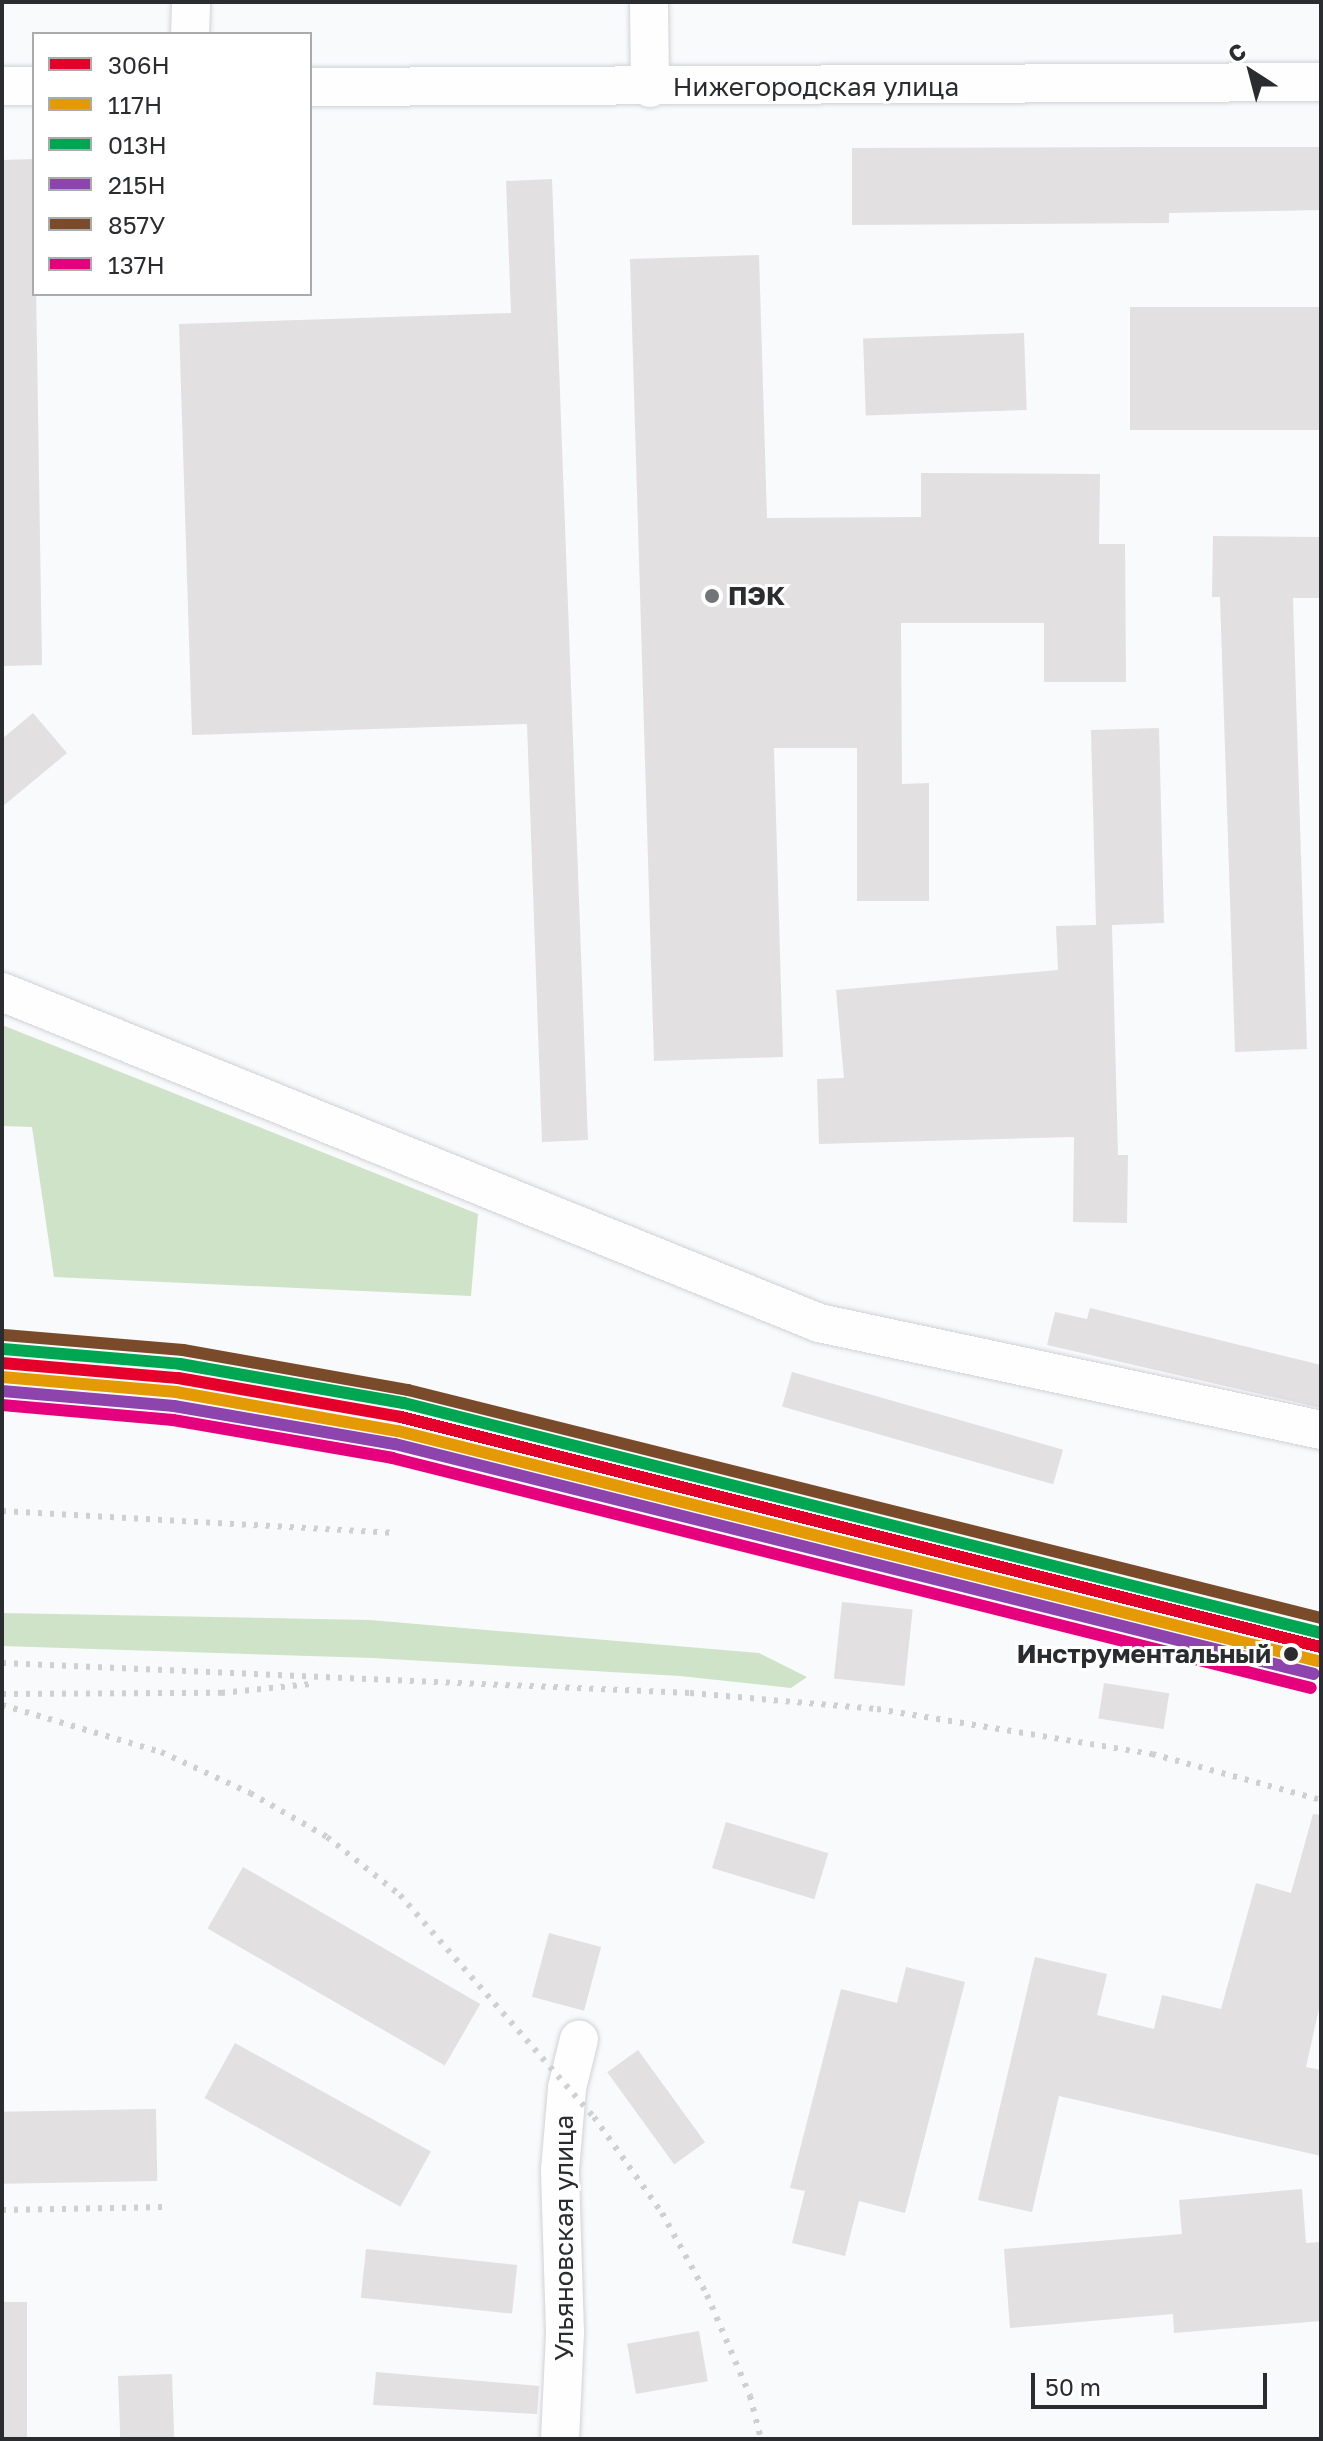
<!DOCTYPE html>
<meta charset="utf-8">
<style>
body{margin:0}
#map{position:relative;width:1323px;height:2441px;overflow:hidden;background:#f9fafc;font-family:"Golos Text",sans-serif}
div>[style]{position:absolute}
.forest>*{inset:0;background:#cfe3c9}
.building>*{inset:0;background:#e2e0e1;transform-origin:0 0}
.roads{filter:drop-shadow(0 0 2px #d1d2d5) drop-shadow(0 0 2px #d1d2d5)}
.minor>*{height:38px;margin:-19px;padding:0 19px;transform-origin:19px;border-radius:19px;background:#fefeff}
.rail>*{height:6px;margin-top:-3px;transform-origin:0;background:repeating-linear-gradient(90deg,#cfd0d0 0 4px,transparent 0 12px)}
.rail-1>*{height:12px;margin:-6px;padding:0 6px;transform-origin:6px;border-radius:6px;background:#e4002b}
.rail-2>*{height:12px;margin:-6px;padding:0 6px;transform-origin:6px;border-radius:6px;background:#e39a05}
.rail-3>*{height:12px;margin:-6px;padding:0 6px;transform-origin:6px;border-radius:6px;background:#00a651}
.rail-4>*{height:12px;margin:-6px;padding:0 6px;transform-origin:6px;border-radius:6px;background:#8e44ad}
.rail-5>*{height:12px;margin:-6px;padding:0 6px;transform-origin:6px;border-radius:6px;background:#7a4b2a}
.rail-6>*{height:12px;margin:-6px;padding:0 6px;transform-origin:6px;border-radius:6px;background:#e5007d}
.dots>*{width:22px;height:22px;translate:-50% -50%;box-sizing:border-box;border:4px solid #fff;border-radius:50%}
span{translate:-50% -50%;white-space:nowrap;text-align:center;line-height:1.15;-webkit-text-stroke:6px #fff;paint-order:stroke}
.street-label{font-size:26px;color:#2b2c2f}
.poi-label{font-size:26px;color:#2b2c2f;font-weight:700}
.left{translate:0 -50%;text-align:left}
.stop-label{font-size:26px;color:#2b2c2f;font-weight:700}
.right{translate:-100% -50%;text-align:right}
.frame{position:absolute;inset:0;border:4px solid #2b2c2f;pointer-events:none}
.legend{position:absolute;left:32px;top:32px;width:280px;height:264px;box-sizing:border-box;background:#fff;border:2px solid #aaabac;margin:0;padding:10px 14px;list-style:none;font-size:24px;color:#2b2c2f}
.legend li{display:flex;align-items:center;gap:16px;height:40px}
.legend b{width:40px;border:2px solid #aaabac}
.north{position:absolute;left:1211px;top:32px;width:80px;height:80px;-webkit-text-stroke:6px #fff;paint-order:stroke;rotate:324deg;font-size:22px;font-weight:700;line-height:32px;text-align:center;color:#2b2c2f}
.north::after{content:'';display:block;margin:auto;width:28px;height:36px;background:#2b2c2f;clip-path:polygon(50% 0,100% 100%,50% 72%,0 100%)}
.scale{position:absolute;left:1031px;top:2373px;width:236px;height:36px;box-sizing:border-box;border:4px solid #2b2c2f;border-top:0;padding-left:10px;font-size:24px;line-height:28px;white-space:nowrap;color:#2b2c2f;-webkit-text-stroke:6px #fff;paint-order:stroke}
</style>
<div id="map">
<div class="forest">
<div style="clip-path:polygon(2px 1025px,478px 1214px,471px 1296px,54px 1277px,32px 1127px,2px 1126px)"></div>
<div style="clip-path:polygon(2px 1613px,370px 1620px,759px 1653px,807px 1677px,791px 1688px,680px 1676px,373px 1658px,2px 1646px)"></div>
</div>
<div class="building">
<div style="clip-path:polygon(1169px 147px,1321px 147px,1321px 210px,1169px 213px,1169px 223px,852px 225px,852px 148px)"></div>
<div style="clip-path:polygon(34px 159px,42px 665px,2px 666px,2px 160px)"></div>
<div style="clip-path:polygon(552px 179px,588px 1140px,542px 1142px,527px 724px,192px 735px,179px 324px,511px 313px,506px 181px)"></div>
<div style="clip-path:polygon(759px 255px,767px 518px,921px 517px,921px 473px,1100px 474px,1099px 544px,1125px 544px,1126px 682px,1044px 682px,1044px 623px,901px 623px,902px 784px,929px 783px,929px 901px,857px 901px,857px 748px,774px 748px,783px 1057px,654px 1061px,630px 259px)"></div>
<div style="left:1321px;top:307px;width:123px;height:191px;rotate:90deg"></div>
<div style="left:1024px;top:333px;width:77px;height:161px;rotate:88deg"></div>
<div style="clip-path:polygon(1213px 536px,1321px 537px,1321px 598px,1293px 598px,1307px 1049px,1235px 1052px,1220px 597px,1212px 597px)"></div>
<div style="clip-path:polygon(33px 713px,67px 753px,2px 807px,2px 739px)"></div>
<div style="clip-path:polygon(1159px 728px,1164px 923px,1112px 925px,1118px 1155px,1128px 1155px,1127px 1223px,1073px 1222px,1074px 1137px,819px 1144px,817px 1079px,844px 1078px,836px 990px,1058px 970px,1056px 926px,1096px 925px,1091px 730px)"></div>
<div style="clip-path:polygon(1090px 1308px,1321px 1365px,1321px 1408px,1047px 1345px,1055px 1312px,1087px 1319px)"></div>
<div style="left:792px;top:1372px;width:282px;height:36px;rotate:16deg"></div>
<div style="left:842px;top:1602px;width:71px;height:77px;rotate:6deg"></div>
<div style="left:1104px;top:1683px;width:66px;height:36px;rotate:9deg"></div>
<div style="clip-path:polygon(1313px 1814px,1321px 1815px,1321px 2000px,1306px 2067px,1321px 2070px,1321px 2156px,1059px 2096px,1032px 2212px,978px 2200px,1035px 1957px,1107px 1974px,1097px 2015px,1154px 2029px,1162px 1995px,1221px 2009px,1256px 1883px,1291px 1893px)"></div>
<div style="left:726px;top:1822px;width:107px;height:48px;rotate:17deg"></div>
<div style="left:243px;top:1867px;width:274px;height:71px;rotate:30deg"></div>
<div style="left:549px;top:1933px;width:54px;height:66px;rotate:15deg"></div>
<div style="clip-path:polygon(906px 1967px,965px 1982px,905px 2213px,859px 2201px,845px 2256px,792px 2243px,805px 2191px,790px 2188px,841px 1989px,897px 2003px)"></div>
<div style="left:235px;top:2043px;width:224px;height:63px;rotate:29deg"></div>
<div style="left:638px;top:2050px;width:114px;height:38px;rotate:54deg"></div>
<div style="left:156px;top:2109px;width:72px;height:154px;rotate:89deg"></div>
<div style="clip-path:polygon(1302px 2189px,1306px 2243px,1321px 2242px,1321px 2321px,1174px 2333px,1173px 2314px,1010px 2328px,1004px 2249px,1182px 2234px,1179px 2200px)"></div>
<div style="left:366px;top:2249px;width:152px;height:49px;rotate:6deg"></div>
<div style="left:2px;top:2302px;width:25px;height:137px"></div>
<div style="left:699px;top:2331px;width:51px;height:73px;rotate:80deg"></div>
<div style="clip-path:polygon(376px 2372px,539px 2386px,537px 2414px,373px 2405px)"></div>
<div style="left:172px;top:2374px;width:65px;height:54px;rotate:88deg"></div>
</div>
<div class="roads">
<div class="minor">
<div style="left:649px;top:2px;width:86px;rotate:89.3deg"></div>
<div style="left:190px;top:34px;width:32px;rotate:-88deg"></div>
<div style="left:2px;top:86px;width:32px"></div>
<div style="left:310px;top:87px;width:1011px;rotate:-0.28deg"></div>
<div style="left:2px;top:992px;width:882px;rotate:22.05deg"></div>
<div style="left:819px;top:1323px;width:513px;rotate:12.03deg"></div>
<div style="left:560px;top:2439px;width:107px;rotate:-87.3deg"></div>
<div style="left:565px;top:2332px;width:162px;rotate:-91.8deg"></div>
<div style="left:560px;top:2170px;width:82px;rotate:-85.1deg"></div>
<div style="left:567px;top:2088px;width:50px;rotate:-76.2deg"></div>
</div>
</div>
<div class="rail">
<div style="left:2px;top:1511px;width:390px;rotate:3.2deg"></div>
<div style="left:2px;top:1663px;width:689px;rotate:2.5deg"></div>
<div style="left:690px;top:1693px;width:188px;rotate:4.9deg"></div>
<div style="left:877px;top:1709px;width:279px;rotate:9.3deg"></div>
<div style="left:1152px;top:1754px;width:175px;rotate:15.2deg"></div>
<div style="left:2px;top:1694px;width:219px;rotate:-0.3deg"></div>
<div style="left:221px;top:1693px;width:90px;rotate:-5.7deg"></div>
<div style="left:2px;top:1705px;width:166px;rotate:16.5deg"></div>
<div style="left:161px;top:1752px;width:98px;rotate:24.7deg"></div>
<div style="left:250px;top:1793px;width:89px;rotate:29.7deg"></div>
<div style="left:327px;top:1837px;width:93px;rotate:38.5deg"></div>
<div style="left:400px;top:1895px;width:295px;rotate:48.9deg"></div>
<div style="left:594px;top:2117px;width:118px;rotate:54.7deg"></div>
<div style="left:662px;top:2213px;width:94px;rotate:61.2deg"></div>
<div style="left:707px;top:2295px;width:110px;rotate:66.9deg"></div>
<div style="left:750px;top:2396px;width:44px;rotate:75.7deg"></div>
<div style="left:2px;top:2210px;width:166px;rotate:-1deg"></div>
</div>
<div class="rail-1">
<div style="left:2px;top:1363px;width:177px;rotate:4.9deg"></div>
<div style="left:178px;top:1378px;width:226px;rotate:9.9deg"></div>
<div style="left:401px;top:1417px;width:948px;rotate:14.04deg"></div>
</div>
<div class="rail-2">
<div style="left:2px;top:1377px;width:175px;rotate:4.9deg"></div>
<div style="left:176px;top:1392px;width:225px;rotate:10deg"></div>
<div style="left:398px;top:1431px;width:948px;rotate:14.04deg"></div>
</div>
<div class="rail-3">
<div style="left:3px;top:1349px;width:178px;rotate:4.8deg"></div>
<div style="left:180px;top:1364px;width:227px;rotate:9.9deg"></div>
<div style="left:404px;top:1403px;width:945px;rotate:14.08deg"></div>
</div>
<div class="rail-4">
<div style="left:2px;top:1391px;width:173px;rotate:5deg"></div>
<div style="left:174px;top:1406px;width:224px;rotate:9.8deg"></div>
<div style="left:395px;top:1444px;width:947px;rotate:14.05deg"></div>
</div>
<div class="rail-5">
<div style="left:4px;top:1335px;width:180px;rotate:4.8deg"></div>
<div style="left:183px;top:1350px;width:229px;rotate:10.1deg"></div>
<div style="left:408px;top:1390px;width:941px;rotate:14.02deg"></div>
</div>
<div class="rail-6">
<div style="left:2px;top:1405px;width:172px;rotate:5deg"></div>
<div style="left:173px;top:1420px;width:222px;rotate:9.8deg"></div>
<div style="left:392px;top:1458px;width:947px;rotate:14.05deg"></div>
</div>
<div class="dots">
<div style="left:712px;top:596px;background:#737477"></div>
<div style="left:1291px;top:1654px;background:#2b2c2f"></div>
</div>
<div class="street-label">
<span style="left:816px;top:87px">Нижегородская улица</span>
<span style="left:564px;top:2238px;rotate:-90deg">Ульяновская улица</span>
</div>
<div class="poi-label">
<span class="left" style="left:728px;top:596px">ПЭК</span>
</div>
<div class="stop-label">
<span class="right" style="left:1271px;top:1654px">Инструментальный</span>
</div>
<div class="frame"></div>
<ul class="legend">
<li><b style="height:10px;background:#e4002b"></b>306Н</li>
<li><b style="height:10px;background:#e39a05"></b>117Н</li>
<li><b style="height:10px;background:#00a651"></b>013Н</li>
<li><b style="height:10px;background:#8e44ad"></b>215Н</li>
<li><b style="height:10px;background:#7a4b2a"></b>857У</li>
<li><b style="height:10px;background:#e5007d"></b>137Н</li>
</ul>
<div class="north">С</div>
<div class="scale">50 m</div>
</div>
